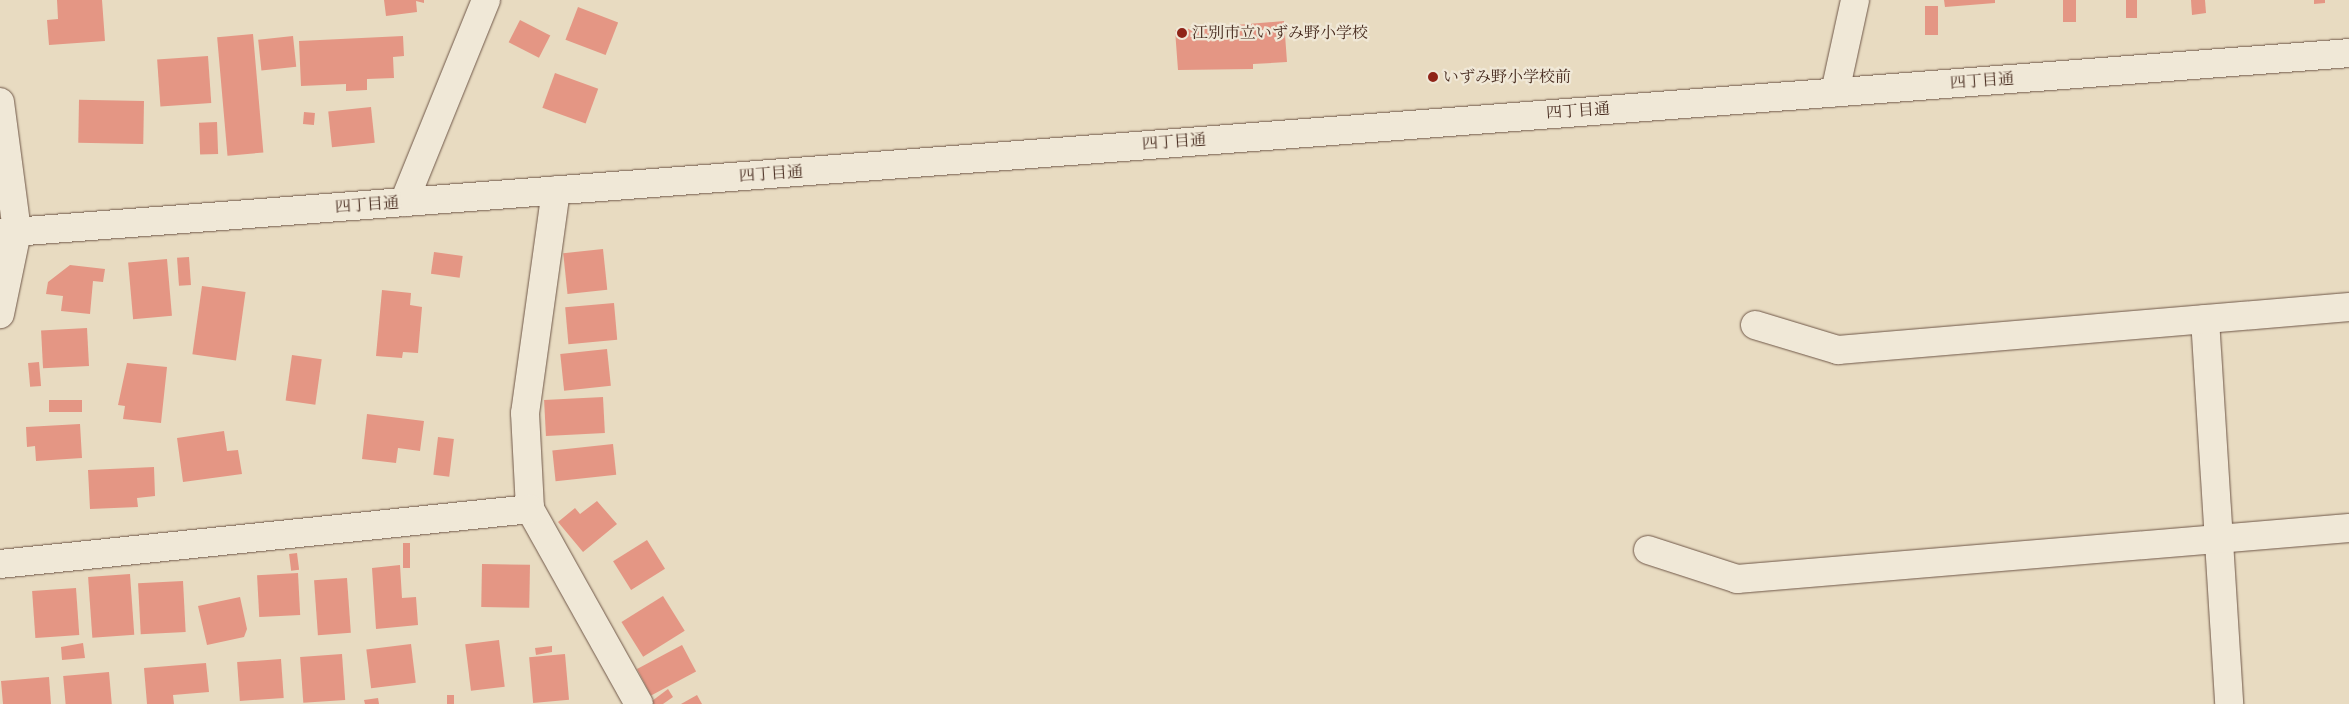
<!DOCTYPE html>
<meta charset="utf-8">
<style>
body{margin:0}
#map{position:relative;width:2349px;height:704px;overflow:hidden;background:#e8dbc1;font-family:"IM FELL Double Pica","Noto Serif JP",serif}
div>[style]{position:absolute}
.building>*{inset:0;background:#e49684;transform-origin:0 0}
.roads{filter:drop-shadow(0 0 1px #6f5748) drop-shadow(0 0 1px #6f5748)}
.street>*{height:28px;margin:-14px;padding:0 14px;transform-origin:14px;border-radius:14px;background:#f0e8d7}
.secondary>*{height:28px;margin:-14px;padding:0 14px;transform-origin:14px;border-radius:14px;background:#f0e8d7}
.dots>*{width:14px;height:14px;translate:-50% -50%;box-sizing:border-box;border:2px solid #f0e8d7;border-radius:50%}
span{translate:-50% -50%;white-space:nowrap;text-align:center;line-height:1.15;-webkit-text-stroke:4.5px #f0e8d7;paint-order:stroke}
.poi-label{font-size:16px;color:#472b1f}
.left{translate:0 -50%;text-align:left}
.street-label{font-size:16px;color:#472b1f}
</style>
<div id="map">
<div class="building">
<div style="clip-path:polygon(57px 0,102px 0,105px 41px,49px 45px,47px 20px,58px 19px)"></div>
<div style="clip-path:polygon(384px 0,424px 0,424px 3px,416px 1px,417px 12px,386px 16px)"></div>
<div style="clip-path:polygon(1944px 0,1995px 0,1995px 3px,1945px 7px)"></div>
<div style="left:2063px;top:0;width:13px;height:22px"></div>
<div style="left:2126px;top:0;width:11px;height:18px"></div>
<div style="clip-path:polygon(2191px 0,2205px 0,2206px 13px,2192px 15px)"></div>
<div style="clip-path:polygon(2314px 0,2325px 0,2325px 3px,2314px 4px)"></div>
<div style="left:1925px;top:6px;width:13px;height:29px"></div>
<div style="left:578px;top:7px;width:43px;height:35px;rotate:21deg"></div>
<div style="left:520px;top:20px;width:34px;height:25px;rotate:27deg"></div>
<div style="clip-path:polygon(1284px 21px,1287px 62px,1253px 64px,1253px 69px,1178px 70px,1175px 30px)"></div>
<div style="left:253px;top:34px;width:119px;height:36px;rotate:85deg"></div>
<div style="left:293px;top:36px;width:31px;height:35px;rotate:84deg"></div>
<div style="clip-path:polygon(403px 36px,404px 56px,393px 57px,394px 78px,367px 79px,367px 90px,346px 91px,346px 84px,301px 86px,299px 41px)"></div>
<div style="left:208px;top:56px;width:47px;height:51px;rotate:86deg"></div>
<div style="left:555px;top:73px;width:46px;height:37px;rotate:20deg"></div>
<div style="left:144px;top:101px;width:43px;height:65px;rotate:91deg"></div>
<div style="left:371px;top:107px;width:36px;height:43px;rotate:84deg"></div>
<div style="left:304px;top:112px;width:11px;height:12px;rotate:5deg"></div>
<div style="left:217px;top:122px;width:32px;height:18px;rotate:88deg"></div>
<div style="left:603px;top:249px;width:41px;height:40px;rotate:84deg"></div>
<div style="left:434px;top:252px;width:29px;height:22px;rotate:8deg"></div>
<div style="left:189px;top:257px;width:28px;height:12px;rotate:86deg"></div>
<div style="left:167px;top:259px;width:57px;height:39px;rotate:85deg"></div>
<div style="clip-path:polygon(70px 265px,105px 269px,103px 282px,93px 281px,90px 314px,61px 311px,63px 296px,46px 294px,48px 282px)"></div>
<div style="left:202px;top:286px;width:44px;height:69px;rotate:8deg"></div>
<div style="clip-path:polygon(382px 290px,411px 293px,410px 305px,422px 307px,418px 353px,403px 352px,402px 358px,376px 356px)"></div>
<div style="left:614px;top:303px;width:37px;height:49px;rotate:85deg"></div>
<div style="left:87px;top:328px;width:38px;height:46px;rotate:87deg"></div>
<div style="left:607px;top:349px;width:37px;height:47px;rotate:84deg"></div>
<div style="left:292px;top:355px;width:30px;height:46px;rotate:8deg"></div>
<div style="left:39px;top:362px;width:24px;height:11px;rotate:85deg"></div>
<div style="clip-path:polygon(127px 363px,167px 367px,161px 423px,123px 419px,125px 406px,118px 405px)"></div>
<div style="left:603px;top:397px;width:36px;height:59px;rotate:87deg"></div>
<div style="left:82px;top:400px;width:12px;height:33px;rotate:90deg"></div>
<div style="clip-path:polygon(367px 414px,424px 421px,420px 451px,398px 448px,396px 463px,362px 459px)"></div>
<div style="clip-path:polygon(80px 424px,82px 458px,36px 461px,35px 446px,27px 447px,26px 427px)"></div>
<div style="clip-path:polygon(224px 431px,227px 451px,238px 450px,242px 474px,183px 482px,177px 438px)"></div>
<div style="left:438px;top:437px;width:16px;height:38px;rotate:7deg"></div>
<div style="left:613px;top:444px;width:31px;height:61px;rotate:84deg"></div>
<div style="clip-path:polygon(154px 467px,155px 496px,137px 498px,138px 507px,90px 509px,88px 470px)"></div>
<div style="clip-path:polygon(597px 501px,617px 524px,583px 552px,558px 522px,575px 508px,580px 514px)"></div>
<div style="left:647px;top:540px;width:34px;height:40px;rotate:58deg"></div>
<div style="left:403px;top:543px;width:7px;height:25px"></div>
<div style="left:297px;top:553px;width:17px;height:8px;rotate:83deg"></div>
<div style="left:482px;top:564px;width:48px;height:43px;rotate:1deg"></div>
<div style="clip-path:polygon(400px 565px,402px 598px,416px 597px,418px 625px,376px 629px,372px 568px)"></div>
<div style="left:298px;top:573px;width:42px;height:41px;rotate:87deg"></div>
<div style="left:130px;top:574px;width:61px;height:42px;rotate:86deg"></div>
<div style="left:347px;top:578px;width:55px;height:33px;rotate:86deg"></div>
<div style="left:183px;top:581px;width:51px;height:45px;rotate:87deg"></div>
<div style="left:76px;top:588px;width:47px;height:44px;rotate:86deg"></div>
<div style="left:663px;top:596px;width:41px;height:49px;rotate:58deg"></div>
<div style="clip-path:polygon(240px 597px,247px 629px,244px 637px,207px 645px,198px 606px)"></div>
<div style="left:499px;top:640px;width:47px;height:34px;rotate:83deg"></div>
<div style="clip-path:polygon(83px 643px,85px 658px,62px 660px,61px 647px)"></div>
<div style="left:411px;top:644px;width:39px;height:45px;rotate:83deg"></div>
<div style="left:682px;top:645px;width:30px;height:51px;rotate:62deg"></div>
<div style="clip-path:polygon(552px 646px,552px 652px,536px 655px,535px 648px)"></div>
<div style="left:342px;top:654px;width:46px;height:42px;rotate:86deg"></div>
<div style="left:565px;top:654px;width:46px;height:36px;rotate:85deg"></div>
<div style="left:281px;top:659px;width:39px;height:44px;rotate:86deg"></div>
<div style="clip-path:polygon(206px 663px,209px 692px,173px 695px,174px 704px,147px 704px,144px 668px)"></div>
<div style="left:109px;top:672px;width:32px;height:46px;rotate:85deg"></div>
<div style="clip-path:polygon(49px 677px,51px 704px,3px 704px,1px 681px)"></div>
<div style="clip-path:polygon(668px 689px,673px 697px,663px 704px,648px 704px)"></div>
<div style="left:454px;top:695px;width:9px;height:7px;rotate:90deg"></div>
<div style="clip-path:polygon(697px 695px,702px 704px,681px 704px)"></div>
<div style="clip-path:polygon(378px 698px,379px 704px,365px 704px,364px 700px)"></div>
</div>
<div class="roads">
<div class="street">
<div style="left:1835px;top:92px;width:94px;rotate:-77.7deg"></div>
<div style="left:0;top:102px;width:131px;rotate:82.5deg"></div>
<div style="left:17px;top:232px;width:84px;rotate:101.7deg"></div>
<div style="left:556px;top:190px;width:225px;rotate:97.9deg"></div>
<div style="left:525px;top:413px;width:96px;rotate:87deg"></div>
<div style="left:530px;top:509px;width:223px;rotate:60.8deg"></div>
<div style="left:404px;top:202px;width:218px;rotate:-67.9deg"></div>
<div style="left:2205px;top:319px;width:386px;rotate:86.4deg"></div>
<div style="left:1755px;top:325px;width:87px;rotate:16.8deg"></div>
<div style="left:1838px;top:350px;width:513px;rotate:-4.81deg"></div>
<div style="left:1648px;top:550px;width:94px;rotate:18deg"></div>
<div style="left:1737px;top:579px;width:614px;rotate:-4.76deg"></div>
<div style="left:0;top:564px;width:533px;rotate:-5.92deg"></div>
</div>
<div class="secondary">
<div style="left:0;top:233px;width:2356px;rotate:-4.38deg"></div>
</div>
</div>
<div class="dots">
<div style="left:1182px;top:33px;background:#8f2418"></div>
<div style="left:1433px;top:77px;background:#8f2418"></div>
</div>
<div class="poi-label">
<span class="left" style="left:1192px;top:33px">江別市立いずみ野小学校</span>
<span class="left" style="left:1443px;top:77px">いずみ野小学校前</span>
</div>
<div class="street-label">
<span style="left:1982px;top:81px;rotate:-4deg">四丁目通</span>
<span style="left:1578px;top:111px;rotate:-4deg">四丁目通</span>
<span style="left:1174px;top:142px;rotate:-4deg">四丁目通</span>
<span style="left:771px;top:174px;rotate:-4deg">四丁目通</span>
<span style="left:367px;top:205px;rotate:-4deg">四丁目通</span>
</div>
</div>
